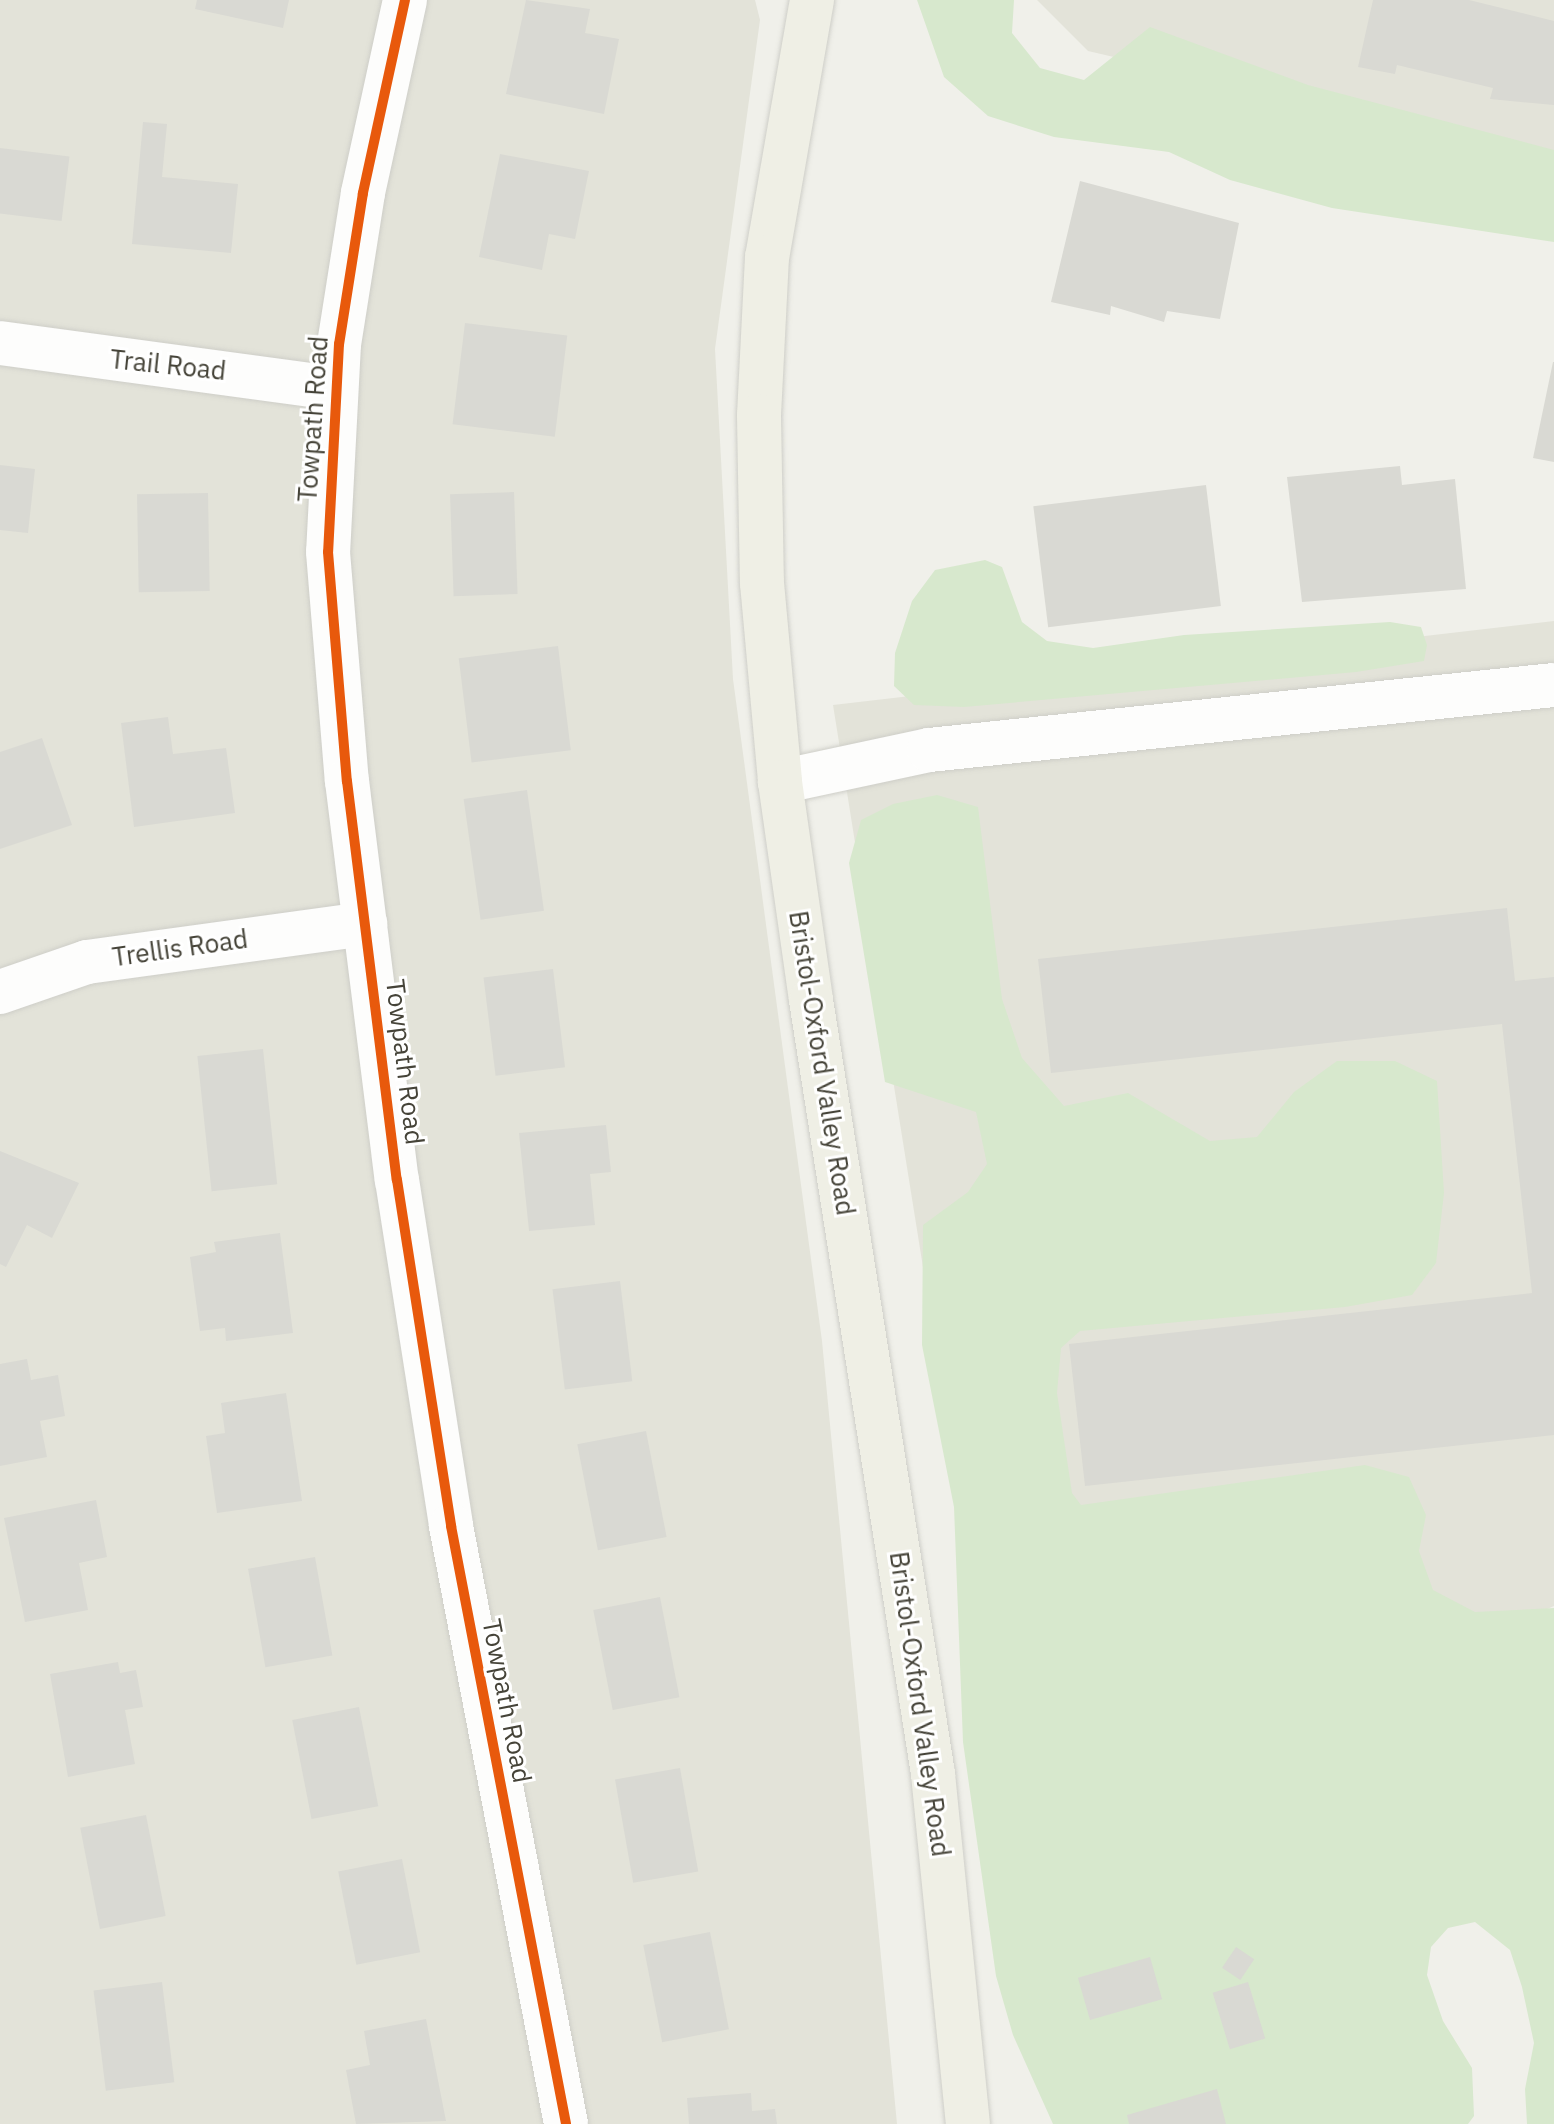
<!DOCTYPE html>
<style>
body{margin:0}
#map{position:relative;width:1554px;height:2124px;overflow:hidden;background:#f0f0ea;font-family:"IBM Plex Sans",sans-serif}
div>[style]{position:absolute}
.residential>*{inset:0;background:#e3e3d9}
.green>*{inset:0;background:#d7e8cd}
.building>*{inset:0;background:#d9d9d3;transform-origin:0 0}
.roads{filter:drop-shadow(0 0 2px #cecec8) drop-shadow(0 0 2px #cecec8)}
.minor>*{height:44px;margin:-22px;padding:0 22px;transform-origin:22px;border-radius:22px;background:#fdfdfc}
.major>*{height:44px;margin:-22px;padding:0 22px;transform-origin:22px;border-radius:22px;background:#efefe5}
.cycleway>*{height:10px;margin:-5px;padding:0 5px;transform-origin:5px;border-radius:5px;background:#e8590c}
span{translate:-50% -50%;white-space:nowrap;text-align:center;line-height:1.15;-webkit-text-stroke:6px #fff;paint-order:stroke}
.street-label{font-size:26px;color:#454338}
</style>
<div id="map">
<div class="residential">
<div style="clip-path:polygon(0 0,755px 0,760px 20px,715px 349px,733px 679px,822px 1341px,897px 2124px,0 2124px)"></div>
<div style="clip-path:polygon(1037px 0,1554px 0,1554px 159px,1088px 51px)"></div>
<div style="clip-path:polygon(1554px 621px,1554px 1606px,1014px 1836px,833px 705px)"></div>
</div>
<div class="green">
<div style="clip-path:polygon(917px 0,1014px 0,1012px 33px,1040px 68px,1084px 80px,1150px 27px,1308px 85px,1554px 150px,1554px 242px,1332px 208px,1230px 180px,1169px 152px,1054px 137px,988px 116px,944px 77px)"></div>
<div style="clip-path:polygon(985px 560px,1002px 567px,1022px 622px,1047px 641px,1093px 648px,1184px 635px,1390px 622px,1421px 627px,1427px 645px,1424px 661px,1356px 672px,964px 707px,914px 705px,894px 686px,895px 653px,912px 601px,935px 570px)"></div>
<div style="clip-path:polygon(937px 795px,978px 807px,1002px 999px,1022px 1058px,1064px 1106px,1128px 1093px,1210px 1141px,1257px 1137px,1294px 1092px,1337px 1061px,1395px 1061px,1437px 1081px,1444px 1193px,1436px 1263px,1412px 1295px,1345px 1307px,1080px 1331px,1061px 1348px,1057px 1393px,1072px 1493px,1081px 1505px,1365px 1465px,1409px 1477px,1426px 1515px,1419px 1551px,1433px 1590px,1475px 1612px,1554px 1608px,1554px 2124px,1527px 2124px,1525px 2089px,1534px 2043px,1522px 1987px,1510px 1950px,1475px 1922px,1448px 1928px,1431px 1947px,1427px 1975px,1443px 2021px,1472px 2068px,1474px 2116px,1468px 2124px,1053px 2124px,1013px 2035px,996px 1976px,963px 1742px,954px 1507px,922px 1345px,923px 1225px,968px 1192px,987px 1164px,976px 1112px,885px 1082px,849px 863px,861px 820px,893px 804px)"></div>
</div>
<div class="building">
<div style="clip-path:polygon(197px 0,289px 0,283px 28px,195px 9px)"></div>
<div style="clip-path:polygon(526px 0,590px 9px,585px 33px,619px 39px,604px 114px,506px 94px)"></div>
<div style="clip-path:polygon(1373px 0,1469px 0,1554px 21px,1554px 105px,1490px 99px,1493px 88px,1397px 65px,1395px 74px,1358px 67px)"></div>
<div style="clip-path:polygon(143px 122px,167px 124px,162px 177px,238px 184px,231px 253px,132px 244px)"></div>
<div style="left:0;top:148px;width:70px;height:65px;rotate:7deg"></div>
<div style="clip-path:polygon(500px 154px,589px 171px,575px 239px,549px 234px,542px 270px,479px 257px)"></div>
<div style="clip-path:polygon(1080px 181px,1239px 223px,1220px 319px,1167px 311px,1164px 322px,1111px 306px,1110px 315px,1051px 302px)"></div>
<div style="left:465px;top:323px;width:103px;height:102px;rotate:7deg"></div>
<div style="clip-path:polygon(1553px 362px,1554px 362px,1554px 462px,1533px 458px)"></div>
<div style="clip-path:polygon(0 465px,35px 469px,28px 533px,0 530px)"></div>
<div style="clip-path:polygon(1400px 466px,1402px 485px,1455px 479px,1466px 589px,1302px 602px,1287px 477px)"></div>
<div style="left:1206px;top:485px;width:122px;height:174px;rotate:83deg"></div>
<div style="left:514px;top:492px;width:102px;height:64px;rotate:88deg"></div>
<div style="left:208px;top:493px;width:98px;height:71px;rotate:89deg"></div>
<div style="left:558px;top:646px;width:105px;height:100px;rotate:83deg"></div>
<div style="clip-path:polygon(168px 717px,173px 754px,226px 748px,235px 813px,134px 827px,121px 723px)"></div>
<div style="clip-path:polygon(42px 738px,72px 825px,0 849px,0 752px)"></div>
<div style="left:527px;top:790px;width:122px;height:64px;rotate:82deg"></div>
<div style="clip-path:polygon(1507px 908px,1515px 981px,1554px 977px,1554px 1435px,1085px 1486px,1069px 1344px,1532px 1293px,1502px 1024px,1051px 1073px,1038px 959px)"></div>
<div style="left:553px;top:969px;width:99px;height:70px;rotate:83deg"></div>
<div style="left:263px;top:1049px;width:136px;height:66px;rotate:84deg"></div>
<div style="clip-path:polygon(606px 1125px,611px 1172px,590px 1174px,595px 1225px,529px 1231px,519px 1133px)"></div>
<div style="clip-path:polygon(0 1151px,79px 1183px,52px 1238px,27px 1225px,6px 1267px,0 1264px)"></div>
<div style="clip-path:polygon(280px 1233px,293px 1333px,226px 1341px,225px 1328px,200px 1331px,190px 1257px,216px 1252px,214px 1242px)"></div>
<div style="left:620px;top:1281px;width:101px;height:68px;rotate:83deg"></div>
<div style="clip-path:polygon(27px 1359px,31px 1380px,58px 1375px,65px 1416px,40px 1421px,47px 1457px,0 1466px,0 1364px)"></div>
<div style="clip-path:polygon(286px 1393px,302px 1501px,217px 1513px,206px 1436px,225px 1433px,221px 1403px)"></div>
<div style="left:646px;top:1431px;width:108px;height:70px;rotate:79deg"></div>
<div style="clip-path:polygon(96px 1500px,107px 1557px,79px 1563px,88px 1610px,25px 1622px,4px 1518px)"></div>
<div style="left:315px;top:1557px;width:100px;height:68px;rotate:80deg"></div>
<div style="left:660px;top:1597px;width:102px;height:68px;rotate:79deg"></div>
<div style="clip-path:polygon(118px 1662px,120px 1673px,136px 1670px,143px 1707px,125px 1710px,135px 1764px,68px 1777px,50px 1674px)"></div>
<div style="left:359px;top:1707px;width:101px;height:68px;rotate:79deg"></div>
<div style="left:680px;top:1768px;width:105px;height:66px;rotate:80deg"></div>
<div style="left:146px;top:1815px;width:103px;height:67px;rotate:79deg"></div>
<div style="left:402px;top:1859px;width:95px;height:65px;rotate:79deg"></div>
<div style="left:710px;top:1932px;width:99px;height:68px;rotate:79deg"></div>
<div style="left:1236px;top:1947px;width:22px;height:25px;rotate:34deg"></div>
<div style="left:1150px;top:1957px;width:44px;height:75px;rotate:74deg"></div>
<div style="left:162px;top:1982px;width:101px;height:69px;rotate:83deg"></div>
<div style="left:1248px;top:1982px;width:59px;height:37px;rotate:73deg"></div>
<div style="clip-path:polygon(426px 2019px,446px 2121px,356px 2124px,346px 2070px,370px 2065px,364px 2031px)"></div>
<div style="clip-path:polygon(1217px 2089px,1226px 2124px,1129px 2124px,1127px 2115px)"></div>
<div style="clip-path:polygon(751px 2093px,752px 2111px,775px 2109px,777px 2124px,689px 2124px,687px 2098px)"></div>
</div>
<div class="roads">
<div class="minor">
<div style="left:405px;top:0;width:198px;rotate:102.3deg"></div>
<div style="left:363px;top:193px;width:153px;rotate:99deg"></div>
<div style="left:339px;top:344px;width:208px;rotate:93deg"></div>
<div style="left:328px;top:552px;width:230px;rotate:85.3deg"></div>
<div style="left:347px;top:781px;width:402px;rotate:82.9deg"></div>
<div style="left:397px;top:1180px;width:350px;rotate:81.1deg"></div>
<div style="left:451px;top:1526px;width:609px;rotate:79.11deg"></div>
<div style="left:0;top:343px;width:338px;rotate:7.7deg"></div>
<div style="left:780px;top:782px;width:152px;rotate:-12.1deg"></div>
<div style="left:929px;top:750px;width:628px;rotate:-5.94deg"></div>
<div style="left:0;top:992px;width:92px;rotate:-19deg"></div>
<div style="left:87px;top:962px;width:281px;rotate:-7.8deg"></div>
</div>
<div class="major">
<div style="left:812px;top:0;width:261px;rotate:99.9deg"></div>
<div style="left:767px;top:257px;width:159px;rotate:92.9deg"></div>
<div style="left:759px;top:416px;width:167px;rotate:89deg"></div>
<div style="left:762px;top:583px;width:200px;rotate:84.8deg"></div>
<div style="left:780px;top:782px;width:220px;rotate:81.9deg"></div>
<div style="left:811px;top:1000px;width:784px;rotate:81.04deg"></div>
<div style="left:933px;top:1774px;width:352px;rotate:84.3deg"></div>
</div>
</div>
<div class="cycleway">
<div style="left:405px;top:0;width:198px;rotate:102.3deg"></div>
<div style="left:363px;top:193px;width:153px;rotate:99deg"></div>
<div style="left:339px;top:344px;width:208px;rotate:93deg"></div>
<div style="left:328px;top:552px;width:230px;rotate:85.3deg"></div>
<div style="left:347px;top:781px;width:402px;rotate:82.9deg"></div>
<div style="left:397px;top:1180px;width:350px;rotate:81.1deg"></div>
<div style="left:451px;top:1526px;width:609px;rotate:79.11deg"></div>
</div>
<div class="street-label">
<span style="left:168px;top:365px;rotate:6deg">Trail Road</span>
<span style="left:313px;top:419px;rotate:-86deg">Towpath Road</span>
<span style="left:180px;top:948px;rotate:-8deg">Trellis Road</span>
<span style="left:405px;top:1062px;rotate:83deg">Towpath Road</span>
<span style="left:822px;top:1063px;rotate:81deg">Bristol-Oxford Valley Road</span>
<span style="left:507px;top:1701px;rotate:79deg">Towpath Road</span>
<span style="left:920px;top:1704px;rotate:82deg">Bristol-Oxford Valley Road</span>
</div>
</div>
